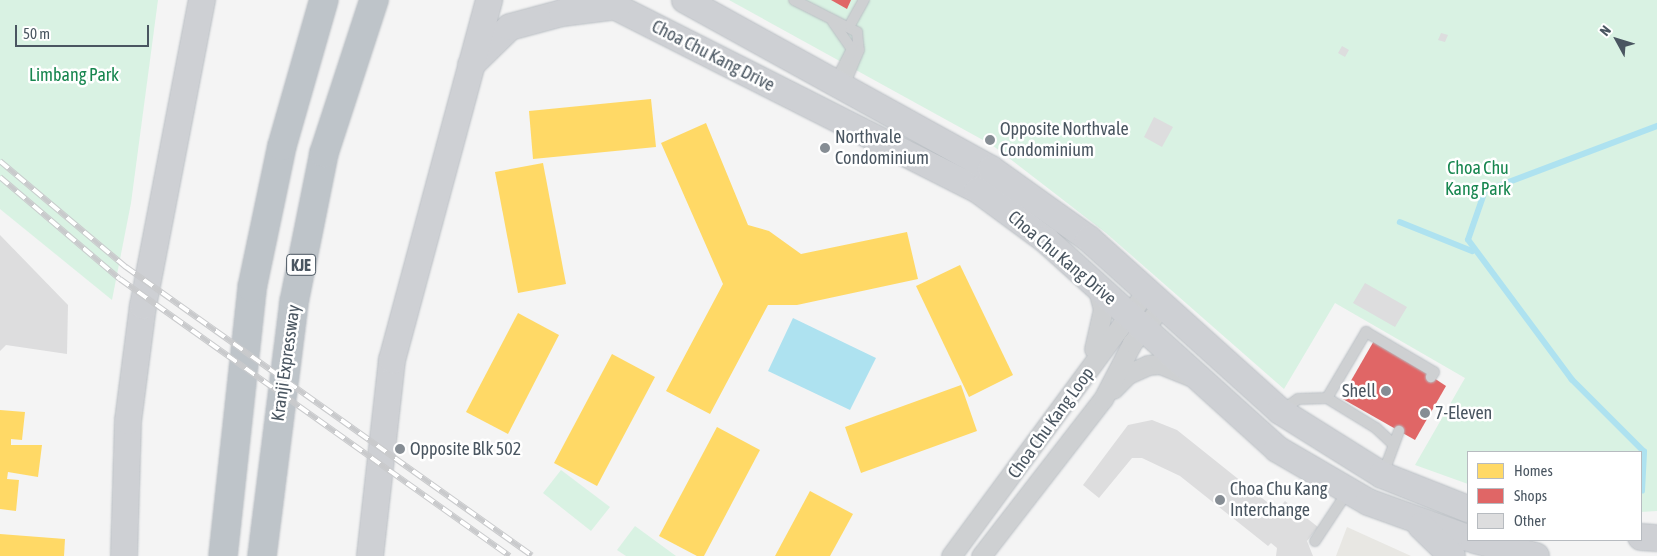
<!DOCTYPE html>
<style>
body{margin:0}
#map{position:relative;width:1657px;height:556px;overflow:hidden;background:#f4f4f4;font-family:"Asap Condensed",sans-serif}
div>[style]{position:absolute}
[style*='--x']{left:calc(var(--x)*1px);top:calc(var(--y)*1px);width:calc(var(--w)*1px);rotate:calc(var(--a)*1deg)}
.commercial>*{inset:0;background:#e8e7e3}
.green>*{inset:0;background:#d9f2e3}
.water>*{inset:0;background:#aee2f0}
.homes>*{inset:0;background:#ffd966}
.shops>*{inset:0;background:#e06666}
.stream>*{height:5.5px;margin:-2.75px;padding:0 2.75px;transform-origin:2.75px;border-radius:2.75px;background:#aee2f0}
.building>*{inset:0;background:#ddddde}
.roads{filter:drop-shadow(0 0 1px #b9bec3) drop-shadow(0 0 1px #b9bec3)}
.service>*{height:10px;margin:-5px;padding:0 5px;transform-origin:5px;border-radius:5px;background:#ced0d2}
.minor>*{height:19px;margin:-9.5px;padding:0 9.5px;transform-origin:9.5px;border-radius:9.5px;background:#ced0d2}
.secondary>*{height:26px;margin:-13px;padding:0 13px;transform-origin:13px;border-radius:13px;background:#ced0d4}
.motorway>*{height:28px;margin:-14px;padding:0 14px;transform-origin:14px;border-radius:14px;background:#bec4c9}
.rail>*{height:5.5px;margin-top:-2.75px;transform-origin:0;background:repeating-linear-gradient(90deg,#fff 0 11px,#c9cacc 0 22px);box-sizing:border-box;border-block:1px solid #c9cacc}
.dots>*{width:14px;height:14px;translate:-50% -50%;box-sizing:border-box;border:2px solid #fff;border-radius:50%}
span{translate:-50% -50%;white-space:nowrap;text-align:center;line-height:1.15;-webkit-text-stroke:5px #fff;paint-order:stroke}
.shield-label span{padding:1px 4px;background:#fff;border:1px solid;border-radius:4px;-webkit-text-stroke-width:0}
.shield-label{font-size:16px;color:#4a5661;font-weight:700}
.street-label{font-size:18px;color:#4a5661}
.park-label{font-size:18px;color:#17864f}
.poi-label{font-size:18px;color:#4a5661}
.left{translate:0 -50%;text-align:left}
.right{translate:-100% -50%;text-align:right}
.legend{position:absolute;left:1467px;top:451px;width:175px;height:90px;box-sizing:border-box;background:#fff;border:1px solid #b7bbc0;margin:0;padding:6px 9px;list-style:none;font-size:15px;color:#4a5661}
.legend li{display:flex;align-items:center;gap:10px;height:25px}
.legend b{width:25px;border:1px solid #b7bbc0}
.north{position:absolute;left:1592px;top:15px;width:50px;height:50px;-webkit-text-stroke:4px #fff;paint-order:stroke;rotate:309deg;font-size:14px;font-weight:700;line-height:20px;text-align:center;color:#4a5661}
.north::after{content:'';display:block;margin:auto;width:18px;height:22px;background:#4a5661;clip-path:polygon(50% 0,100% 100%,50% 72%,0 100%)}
.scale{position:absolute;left:15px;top:25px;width:134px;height:22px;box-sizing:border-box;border:2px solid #4a5661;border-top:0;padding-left:6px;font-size:15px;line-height:18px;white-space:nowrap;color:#4a5661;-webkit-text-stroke:4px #fff;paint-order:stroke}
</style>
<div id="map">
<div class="commercial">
<i style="clip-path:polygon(1347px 527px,1411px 556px,1336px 556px)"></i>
</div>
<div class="green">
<i style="clip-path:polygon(0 0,158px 0,131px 203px,112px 300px,0 209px)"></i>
<i style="clip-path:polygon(729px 0,1657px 0,1657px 511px,1641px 512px,1641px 452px,1468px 452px,1468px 484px,1415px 465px,1465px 378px,1335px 303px,1284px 389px,1106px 233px,992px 145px)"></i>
<i style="clip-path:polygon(561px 470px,610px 507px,591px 531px,543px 493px)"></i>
<i style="clip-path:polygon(635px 526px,676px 556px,626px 556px,617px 550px)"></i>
</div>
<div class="water">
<i style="clip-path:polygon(793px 318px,876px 358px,850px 410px,768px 371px)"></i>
</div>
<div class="homes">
<i style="clip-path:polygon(651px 99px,656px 147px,533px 159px,529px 111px)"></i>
<i style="clip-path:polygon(706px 123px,748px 225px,769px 231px,801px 254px,907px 232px,918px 279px,797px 305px,768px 305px,710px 414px,666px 391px,723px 284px,661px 143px)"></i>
<i style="clip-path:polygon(543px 163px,566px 284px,518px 293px,495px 172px)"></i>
<i style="clip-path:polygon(960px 265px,1013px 375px,969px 397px,916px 286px)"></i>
<i style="clip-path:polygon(518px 313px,559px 335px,508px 434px,466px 412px)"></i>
<i style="clip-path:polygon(612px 354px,655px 377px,597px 486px,554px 463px)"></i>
<i style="clip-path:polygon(961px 385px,977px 431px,861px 473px,845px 427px)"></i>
<i style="clip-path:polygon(0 410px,25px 412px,22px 440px,11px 439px,11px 445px,42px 445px,38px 477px,8px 472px,7px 479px,19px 480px,16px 511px,0 509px)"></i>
<i style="clip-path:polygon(717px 427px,760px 450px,704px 556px,697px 556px,659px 536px)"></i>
<i style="clip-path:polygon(810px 491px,853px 514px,830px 556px,775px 556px)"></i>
<i style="clip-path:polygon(0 534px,65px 539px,64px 556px,0 556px)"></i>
</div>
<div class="shops">
<i style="clip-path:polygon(831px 0,851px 0,847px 9px)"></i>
<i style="clip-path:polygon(1375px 339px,1446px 386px,1415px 440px,1341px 398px)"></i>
</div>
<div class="stream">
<i style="--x:1400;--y:222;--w:78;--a:21.9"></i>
<i style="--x:1642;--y:491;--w:39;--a:-87"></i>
<i style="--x:1644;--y:452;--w:102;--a:-135"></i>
<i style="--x:1572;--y:380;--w:174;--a:-126.6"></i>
<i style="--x:1468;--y:240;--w:52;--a:-70.9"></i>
<i style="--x:1485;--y:191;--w:184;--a:-20.7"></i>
</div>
<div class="building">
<i style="clip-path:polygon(1441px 33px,1448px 35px,1445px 42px,1438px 40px)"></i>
<i style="clip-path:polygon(1342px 46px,1349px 50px,1345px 57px,1338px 53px)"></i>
<i style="clip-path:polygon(1154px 117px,1173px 127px,1162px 147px,1144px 137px)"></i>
<i style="clip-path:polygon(0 235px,68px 305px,67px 354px,6px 345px,0 351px)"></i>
<i style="clip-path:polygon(1365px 283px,1407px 307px,1395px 327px,1353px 303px)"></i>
<i style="clip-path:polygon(1152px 420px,1177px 430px,1277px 510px,1285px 501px,1318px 527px,1307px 541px,1313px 556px,1276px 556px,1277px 548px,1271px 543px,1268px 546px,1180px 476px,1142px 458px,1132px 458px,1099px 498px,1083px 485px,1128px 425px)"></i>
</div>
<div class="roads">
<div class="service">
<i style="--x:794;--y:0;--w:71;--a:26.9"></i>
<i style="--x:857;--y:32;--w:18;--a:84"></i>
<i style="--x:859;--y:50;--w:41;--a:112.8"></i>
<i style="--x:833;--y:22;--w:33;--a:55"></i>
<i style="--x:852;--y:49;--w:37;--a:117"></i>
<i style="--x:850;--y:25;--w:29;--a:-61"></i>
<i style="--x:1327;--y:398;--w:57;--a:31.5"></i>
<i style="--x:1376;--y:428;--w:22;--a:43"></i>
<i style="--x:1281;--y:411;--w:21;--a:-35"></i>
<i style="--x:1298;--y:399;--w:29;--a:-2"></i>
<i style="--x:1327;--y:398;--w:77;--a:-59.4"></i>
<i style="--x:1366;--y:332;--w:79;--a:30.5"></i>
<i style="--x:1434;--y:372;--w:6;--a:121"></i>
<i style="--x:1383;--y:474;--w:46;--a:-69.6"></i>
<i style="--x:1315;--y:541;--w:60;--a:-56.6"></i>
</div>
<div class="minor">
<i style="--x:1094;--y:349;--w:41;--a:-77.3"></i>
<i style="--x:1103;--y:309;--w:24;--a:-105"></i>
<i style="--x:1113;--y:389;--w:21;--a:-45"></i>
<i style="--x:1128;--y:374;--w:22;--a:-24"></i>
<i style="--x:1148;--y:365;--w:12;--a:-5"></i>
<i style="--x:1160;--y:364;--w:32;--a:22"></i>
<i style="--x:951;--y:556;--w:332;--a:-53.6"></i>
<i style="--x:981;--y:556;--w:199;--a:-52.2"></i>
<i style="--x:1103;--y:399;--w:63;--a:-62.6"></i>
<i style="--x:1132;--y:343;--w:51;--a:-51.3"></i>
</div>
<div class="secondary">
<i style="--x:602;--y:0;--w:421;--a:26.8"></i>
<i style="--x:978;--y:190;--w:84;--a:36.3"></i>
<i style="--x:1046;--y:240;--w:312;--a:42.1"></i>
<i style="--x:1277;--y:449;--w:105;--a:30.2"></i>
<i style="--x:1368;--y:502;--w:106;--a:19.8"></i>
<i style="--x:685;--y:0;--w:350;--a:28.9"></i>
<i style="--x:991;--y:169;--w:120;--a:35.5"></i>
<i style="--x:1089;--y:239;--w:257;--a:42"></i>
<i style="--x:1280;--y:411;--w:120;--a:32.1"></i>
<i style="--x:1382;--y:475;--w:92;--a:21.6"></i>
<i style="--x:471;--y:65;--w:54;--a:-44.3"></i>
<i style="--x:510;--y:27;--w:54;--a:-15.1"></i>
<i style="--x:562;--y:13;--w:56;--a:-7.1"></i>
<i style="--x:1421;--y:526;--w:43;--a:44.1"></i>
<i style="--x:1641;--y:537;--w:16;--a:4"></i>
<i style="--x:1474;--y:540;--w:64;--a:14.5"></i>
<i style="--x:124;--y:556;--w:135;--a:-88.3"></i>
<i style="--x:128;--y:421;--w:116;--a:-82.6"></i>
<i style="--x:143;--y:306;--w:312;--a:-79.1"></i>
<i style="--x:370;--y:556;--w:197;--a:-83.6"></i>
<i style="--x:392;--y:360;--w:373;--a:-74.9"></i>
</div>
<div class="motorway">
<i style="--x:223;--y:556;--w:270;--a:-83.8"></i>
<i style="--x:252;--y:288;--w:145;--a:-78.1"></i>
<i style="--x:282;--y:146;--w:152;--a:-74"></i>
<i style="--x:262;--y:556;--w:256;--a:-82.8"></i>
<i style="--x:294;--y:302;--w:152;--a:-78.6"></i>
<i style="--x:324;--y:153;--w:161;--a:-71.9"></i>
</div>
</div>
<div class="rail">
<i style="--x:0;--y:161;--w:165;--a:40.1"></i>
<i style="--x:126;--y:267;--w:498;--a:35.4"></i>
<i style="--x:0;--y:177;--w:157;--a:40.4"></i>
<i style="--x:120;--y:279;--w:478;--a:35.4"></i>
</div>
<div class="dots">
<i style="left:990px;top:140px;background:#868d94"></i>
<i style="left:825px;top:148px;background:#868d94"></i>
<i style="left:1386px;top:391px;background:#868d94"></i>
<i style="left:1425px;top:413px;background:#868d94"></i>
<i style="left:400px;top:449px;background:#868d94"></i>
<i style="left:1220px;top:500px;background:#868d94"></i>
</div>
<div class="shield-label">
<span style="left:301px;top:265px">KJE</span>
</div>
<div class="street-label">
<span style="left:713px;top:56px;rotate:27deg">Choa Chu Kang Drive</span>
<span style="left:1062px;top:258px;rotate:40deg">Choa Chu Kang Drive</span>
<span style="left:286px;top:363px;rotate:-82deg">Kranji Expressway</span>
<span style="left:1051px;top:423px;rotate:-54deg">Choa Chu Kang Loop</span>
</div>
<div class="park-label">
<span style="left:74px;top:75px">Limbang Park</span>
<span style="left:1478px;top:179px">Choa Chu<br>Kang Park</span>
</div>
<div class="poi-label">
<span class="left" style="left:1000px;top:140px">Opposite Northvale<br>Condominium</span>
<span class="left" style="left:835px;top:148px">Northvale<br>Condominium</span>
<span class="right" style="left:1376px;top:391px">Shell</span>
<span class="left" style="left:1435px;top:413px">7-Eleven</span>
<span class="left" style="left:410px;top:449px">Opposite Blk 502</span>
<span class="left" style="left:1230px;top:500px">Choa Chu Kang<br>Interchange</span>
</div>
<ul class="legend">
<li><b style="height:14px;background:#ffd966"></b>Homes</li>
<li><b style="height:14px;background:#e06666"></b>Shops</li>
<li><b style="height:14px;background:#ddddde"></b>Other</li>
</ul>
<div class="north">N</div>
<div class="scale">50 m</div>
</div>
